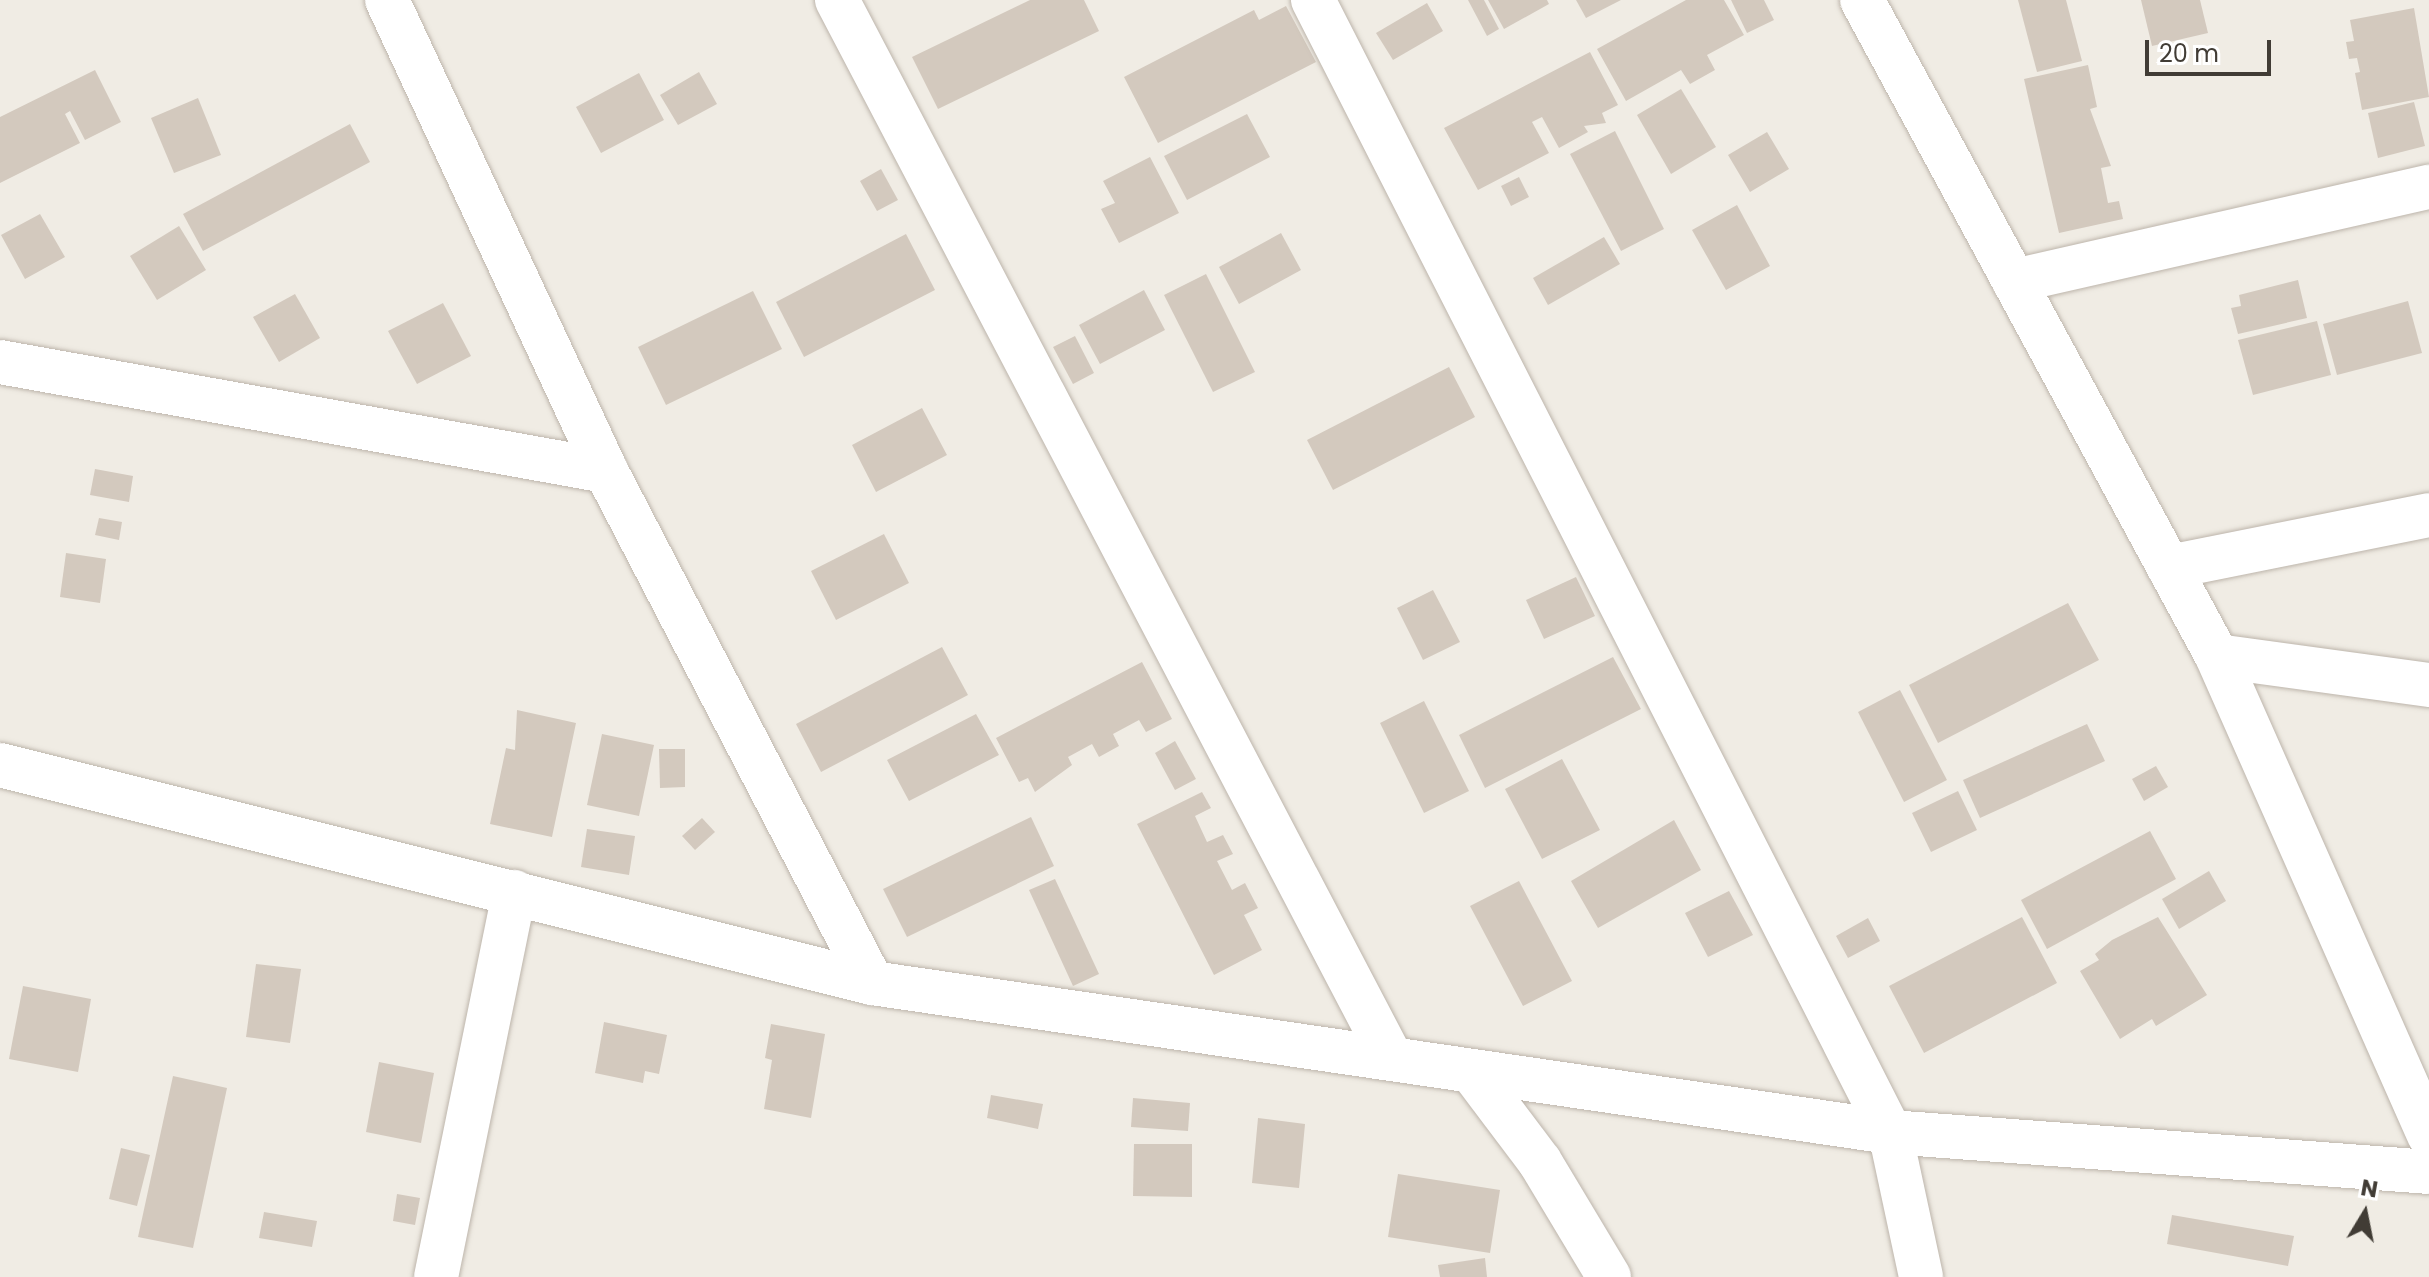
<!DOCTYPE html>
<style>
body{margin:0}
#map{position:relative;width:2429px;height:1277px;overflow:hidden;background:#f0ece4;font-family:Poppins,sans-serif}
div>[style]{position:absolute}
[style*='--x']{left:calc(var(--x)*1px);top:calc(var(--y)*1px);width:calc(var(--w)*1px);rotate:calc(var(--a)*1deg)}
.building>*{inset:0;background:#d3c9be}
.roads{filter:drop-shadow(0 0 2px #bdb5ab) drop-shadow(0 0 2px #bdb5ab)}
.minor>*{height:44px;margin:-22px;padding:0 22px;transform-origin:22px;border-radius:22px;background:#fff}
span{translate:-50% -50%;white-space:nowrap;text-align:center;line-height:1.15;-webkit-text-stroke:6px #fff;paint-order:stroke}
.north{position:absolute;left:2325px;top:1173px;width:80px;height:80px;-webkit-text-stroke:6px #fff;paint-order:stroke;rotate:10deg;font-size:22px;font-weight:700;line-height:32px;text-align:center;color:#413c35}
.north::after{content:'';display:block;margin:auto;width:28px;height:36px;background:#413c35;clip-path:polygon(50% 0,100% 100%,50% 72%,0 100%)}
.scale{position:absolute;left:2145px;top:40px;width:126px;height:36px;box-sizing:border-box;border:4px solid #413c35;border-top:0;padding-left:10px;font-size:24px;line-height:28px;white-space:nowrap;color:#413c35;-webkit-text-stroke:6px #fff;paint-order:stroke}
</style>
<div id="map">
<div class="building">
<i style="clip-path:polygon(1030px 0,1084px 0,1099px 31px,938px 109px,912px 57px)"></i>
<i style="clip-path:polygon(1468px 0,1484px 0,1499px 29px,1487px 36px)"></i>
<i style="clip-path:polygon(1488px 0,1547px 0,1549px 4px,1504px 29px)"></i>
<i style="clip-path:polygon(1576px 0,1621px 0,1586px 18px)"></i>
<i style="clip-path:polygon(1686px 0,1724px 0,1744px 35px,1707px 55px,1715px 70px,1690px 84px,1681px 70px,1626px 101px,1597px 49px)"></i>
<i style="clip-path:polygon(1731px 0,1764px 0,1774px 20px,1747px 33px)"></i>
<i style="clip-path:polygon(2018px 0,2066px 0,2082px 61px,2037px 72px)"></i>
<i style="clip-path:polygon(2141px 0,2200px 0,2208px 33px,2152px 46px)"></i>
<i style="clip-path:polygon(1427px 3px,1443px 31px,1393px 60px,1376px 33px)"></i>
<i style="clip-path:polygon(1286px 6px,1316px 62px,1158px 143px,1124px 77px,1254px 10px,1259px 20px)"></i>
<i style="clip-path:polygon(2414px 8px,2429px 97px,2362px 110px,2355px 73px,2360px 72px,2357px 58px,2349px 59px,2346px 42px,2354px 41px,2350px 20px)"></i>
<i style="clip-path:polygon(1590px 52px,1618px 105px,1602px 113px,1606px 123px,1584px 126px,1588px 132px,1559px 148px,1542px 117px,1532px 122px,1549px 153px,1478px 190px,1444px 128px)"></i>
<i style="clip-path:polygon(2088px 65px,2097px 107px,2090px 109px,2111px 166px,2101px 168px,2108px 203px,2119px 201px,2123px 219px,2059px 233px,2024px 79px)"></i>
<i style="clip-path:polygon(95px 70px,121px 122px,85px 140px,70px 111px,65px 114px,80px 143px,0 183px,0 117px)"></i>
<i style="clip-path:polygon(699px 72px,717px 104px,678px 125px,660px 95px)"></i>
<i style="clip-path:polygon(639px 73px,664px 120px,601px 153px,576px 107px)"></i>
<i style="clip-path:polygon(1681px 89px,1716px 147px,1671px 174px,1637px 115px)"></i>
<i style="clip-path:polygon(198px 98px,221px 155px,174px 173px,151px 118px)"></i>
<i style="clip-path:polygon(2414px 102px,2425px 146px,2378px 158px,2368px 113px)"></i>
<i style="clip-path:polygon(1247px 114px,1270px 157px,1187px 200px,1164px 156px)"></i>
<i style="clip-path:polygon(350px 124px,370px 162px,203px 251px,183px 214px)"></i>
<i style="clip-path:polygon(1615px 131px,1664px 229px,1621px 251px,1570px 154px)"></i>
<i style="clip-path:polygon(1767px 132px,1789px 169px,1750px 192px,1728px 155px)"></i>
<i style="clip-path:polygon(1150px 157px,1179px 213px,1119px 243px,1101px 209px,1115px 203px,1103px 181px)"></i>
<i style="clip-path:polygon(881px 169px,898px 200px,877px 211px,860px 181px)"></i>
<i style="clip-path:polygon(1519px 177px,1529px 197px,1511px 206px,1501px 186px)"></i>
<i style="clip-path:polygon(1737px 205px,1770px 266px,1726px 290px,1692px 230px)"></i>
<i style="clip-path:polygon(40px 214px,65px 257px,25px 279px,1px 235px)"></i>
<i style="clip-path:polygon(179px 226px,206px 270px,157px 300px,130px 256px)"></i>
<i style="clip-path:polygon(1281px 233px,1301px 270px,1239px 304px,1219px 267px)"></i>
<i style="clip-path:polygon(906px 234px,935px 290px,804px 357px,776px 302px)"></i>
<i style="clip-path:polygon(1604px 237px,1620px 264px,1548px 305px,1533px 278px)"></i>
<i style="clip-path:polygon(1206px 274px,1255px 372px,1213px 392px,1164px 295px)"></i>
<i style="clip-path:polygon(2298px 280px,2307px 318px,2238px 334px,2231px 308px,2241px 306px,2239px 295px)"></i>
<i style="clip-path:polygon(1144px 290px,1165px 330px,1100px 364px,1079px 325px)"></i>
<i style="clip-path:polygon(753px 291px,782px 349px,666px 405px,638px 347px)"></i>
<i style="clip-path:polygon(295px 294px,320px 338px,279px 362px,253px 317px)"></i>
<i style="clip-path:polygon(2408px 301px,2422px 353px,2337px 375px,2323px 324px)"></i>
<i style="clip-path:polygon(443px 303px,471px 356px,417px 384px,388px 331px)"></i>
<i style="clip-path:polygon(2317px 321px,2331px 375px,2253px 395px,2238px 340px)"></i>
<i style="clip-path:polygon(1075px 336px,1094px 373px,1073px 384px,1053px 347px)"></i>
<i style="clip-path:polygon(1449px 367px,1475px 417px,1333px 490px,1307px 440px)"></i>
<i style="clip-path:polygon(922px 408px,947px 455px,876px 492px,852px 445px)"></i>
<i style="clip-path:polygon(95px 469px,133px 476px,129px 502px,90px 495px)"></i>
<i style="clip-path:polygon(99px 518px,122px 522px,119px 540px,95px 535px)"></i>
<i style="clip-path:polygon(884px 534px,909px 583px,836px 620px,811px 571px)"></i>
<i style="clip-path:polygon(66px 553px,106px 559px,100px 603px,60px 597px)"></i>
<i style="clip-path:polygon(1576px 577px,1595px 616px,1544px 639px,1526px 600px)"></i>
<i style="clip-path:polygon(1433px 590px,1460px 642px,1423px 660px,1397px 608px)"></i>
<i style="clip-path:polygon(2068px 603px,2099px 660px,1938px 743px,1909px 685px)"></i>
<i style="clip-path:polygon(942px 647px,968px 695px,821px 772px,796px 724px)"></i>
<i style="clip-path:polygon(1613px 657px,1641px 709px,1485px 788px,1459px 735px)"></i>
<i style="clip-path:polygon(1142px 662px,1172px 719px,1146px 732px,1139px 720px,1113px 734px,1119px 746px,1099px 757px,1092px 744px,1068px 757px,1072px 765px,1035px 792px,1028px 778px,1019px 782px,996px 738px)"></i>
<i style="clip-path:polygon(1900px 690px,1947px 780px,1904px 802px,1858px 712px)"></i>
<i style="clip-path:polygon(1424px 701px,1469px 791px,1424px 813px,1380px 723px)"></i>
<i style="clip-path:polygon(517px 710px,576px 723px,552px 837px,490px 824px,506px 748px,515px 750px)"></i>
<i style="clip-path:polygon(976px 714px,999px 755px,909px 801px,887px 760px)"></i>
<i style="clip-path:polygon(2087px 724px,2105px 761px,1980px 818px,1963px 780px)"></i>
<i style="clip-path:polygon(602px 734px,654px 745px,639px 816px,587px 805px)"></i>
<i style="clip-path:polygon(1175px 741px,1196px 779px,1175px 790px,1155px 753px)"></i>
<i style="clip-path:polygon(659px 749px,685px 749px,685px 787px,660px 788px)"></i>
<i style="clip-path:polygon(1562px 759px,1600px 830px,1542px 859px,1505px 789px)"></i>
<i style="clip-path:polygon(2156px 766px,2168px 787px,2144px 801px,2132px 779px)"></i>
<i style="clip-path:polygon(1958px 791px,1977px 830px,1931px 852px,1912px 813px)"></i>
<i style="clip-path:polygon(1202px 792px,1211px 808px,1195px 816px,1207px 842px,1223px 835px,1233px 854px,1217px 861px,1232px 890px,1245px 883px,1258px 908px,1244px 915px,1262px 950px,1214px 975px,1137px 824px)"></i>
<i style="clip-path:polygon(1031px 817px,1054px 866px,907px 937px,883px 889px)"></i>
<i style="clip-path:polygon(702px 818px,715px 832px,695px 850px,682px 836px)"></i>
<i style="clip-path:polygon(1674px 820px,1701px 870px,1598px 928px,1571px 881px)"></i>
<i style="clip-path:polygon(587px 829px,635px 836px,629px 875px,581px 867px)"></i>
<i style="clip-path:polygon(2150px 831px,2176px 879px,2047px 949px,2021px 900px)"></i>
<i style="clip-path:polygon(2209px 871px,2226px 901px,2179px 929px,2162px 899px)"></i>
<i style="clip-path:polygon(1055px 879px,1099px 974px,1073px 986px,1029px 890px)"></i>
<i style="clip-path:polygon(1519px 881px,1572px 981px,1523px 1006px,1470px 906px)"></i>
<i style="clip-path:polygon(1729px 891px,1753px 935px,1708px 957px,1685px 913px)"></i>
<i style="clip-path:polygon(2022px 917px,2057px 983px,1924px 1053px,1889px 986px)"></i>
<i style="clip-path:polygon(2158px 917px,2207px 995px,2156px 1026px,2152px 1019px,2120px 1039px,2080px 971px,2099px 960px,2095px 954px,2112px 940px)"></i>
<i style="clip-path:polygon(1868px 918px,1880px 941px,1848px 958px,1836px 936px)"></i>
<i style="clip-path:polygon(256px 964px,301px 969px,290px 1043px,246px 1037px)"></i>
<i style="clip-path:polygon(23px 986px,91px 999px,78px 1072px,9px 1059px)"></i>
<i style="clip-path:polygon(604px 1022px,667px 1035px,659px 1074px,645px 1071px,643px 1083px,595px 1073px)"></i>
<i style="clip-path:polygon(771px 1024px,825px 1034px,811px 1118px,764px 1109px,772px 1060px,765px 1058px)"></i>
<i style="clip-path:polygon(379px 1062px,434px 1073px,421px 1143px,366px 1132px)"></i>
<i style="clip-path:polygon(173px 1076px,227px 1088px,193px 1248px,138px 1237px)"></i>
<i style="clip-path:polygon(991px 1095px,1043px 1104px,1038px 1129px,987px 1118px)"></i>
<i style="clip-path:polygon(1133px 1098px,1190px 1103px,1188px 1131px,1131px 1127px)"></i>
<i style="clip-path:polygon(1258px 1118px,1305px 1124px,1299px 1188px,1252px 1183px)"></i>
<i style="clip-path:polygon(1134px 1144px,1192px 1144px,1192px 1197px,1133px 1196px)"></i>
<i style="clip-path:polygon(121px 1148px,150px 1155px,137px 1206px,109px 1199px)"></i>
<i style="clip-path:polygon(1398px 1174px,1500px 1190px,1490px 1253px,1388px 1237px)"></i>
<i style="clip-path:polygon(397px 1194px,420px 1198px,415px 1225px,393px 1221px)"></i>
<i style="clip-path:polygon(264px 1212px,317px 1221px,312px 1247px,259px 1238px)"></i>
<i style="clip-path:polygon(2172px 1215px,2294px 1236px,2288px 1266px,2167px 1244px)"></i>
<i style="clip-path:polygon(1485px 1258px,1487px 1277px,1440px 1277px,1438px 1265px)"></i>
</div>
<div class="roads">
<div class="minor">
<i style="--x:387;--y:0;--w:519;--a:65.06"></i>
<i style="--x:606;--y:471;--w:577;--a:62.55"></i>
<i style="--x:837;--y:0;--w:1192;--a:62.36"></i>
<i style="--x:1313;--y:0;--w:1271;--a:62.99"></i>
<i style="--x:1890;--y:1132;--w:148;--a:77.9"></i>
<i style="--x:1862;--y:0;--w:746;--a:61.58"></i>
<i style="--x:2217;--y:656;--w:524;--a:66.13"></i>
<i style="--x:2014;--y:281;--w:426;--a:-12.8"></i>
<i style="--x:0;--y:362;--w:616;--a:10.2"></i>
<i style="--x:2169;--y:567;--w:265;--a:-11.3"></i>
<i style="--x:2217;--y:656;--w:214;--a:7.8"></i>
<i style="--x:0;--y:765;--w:899;--a:14.04"></i>
<i style="--x:872;--y:983;--w:1029;--a:8.33"></i>
<i style="--x:1890;--y:1132;--w:540;--a:4.24"></i>
<i style="--x:1473;--y:1073;--w:111;--a:53"></i>
<i style="--x:1540;--y:1162;--w:134;--a:59"></i>
<i style="--x:436;--y:1277;--w:393;--a:-78.5"></i>
</div>
</div>
<div class="north">N</div>
<div class="scale">20 m</div>
</div>
